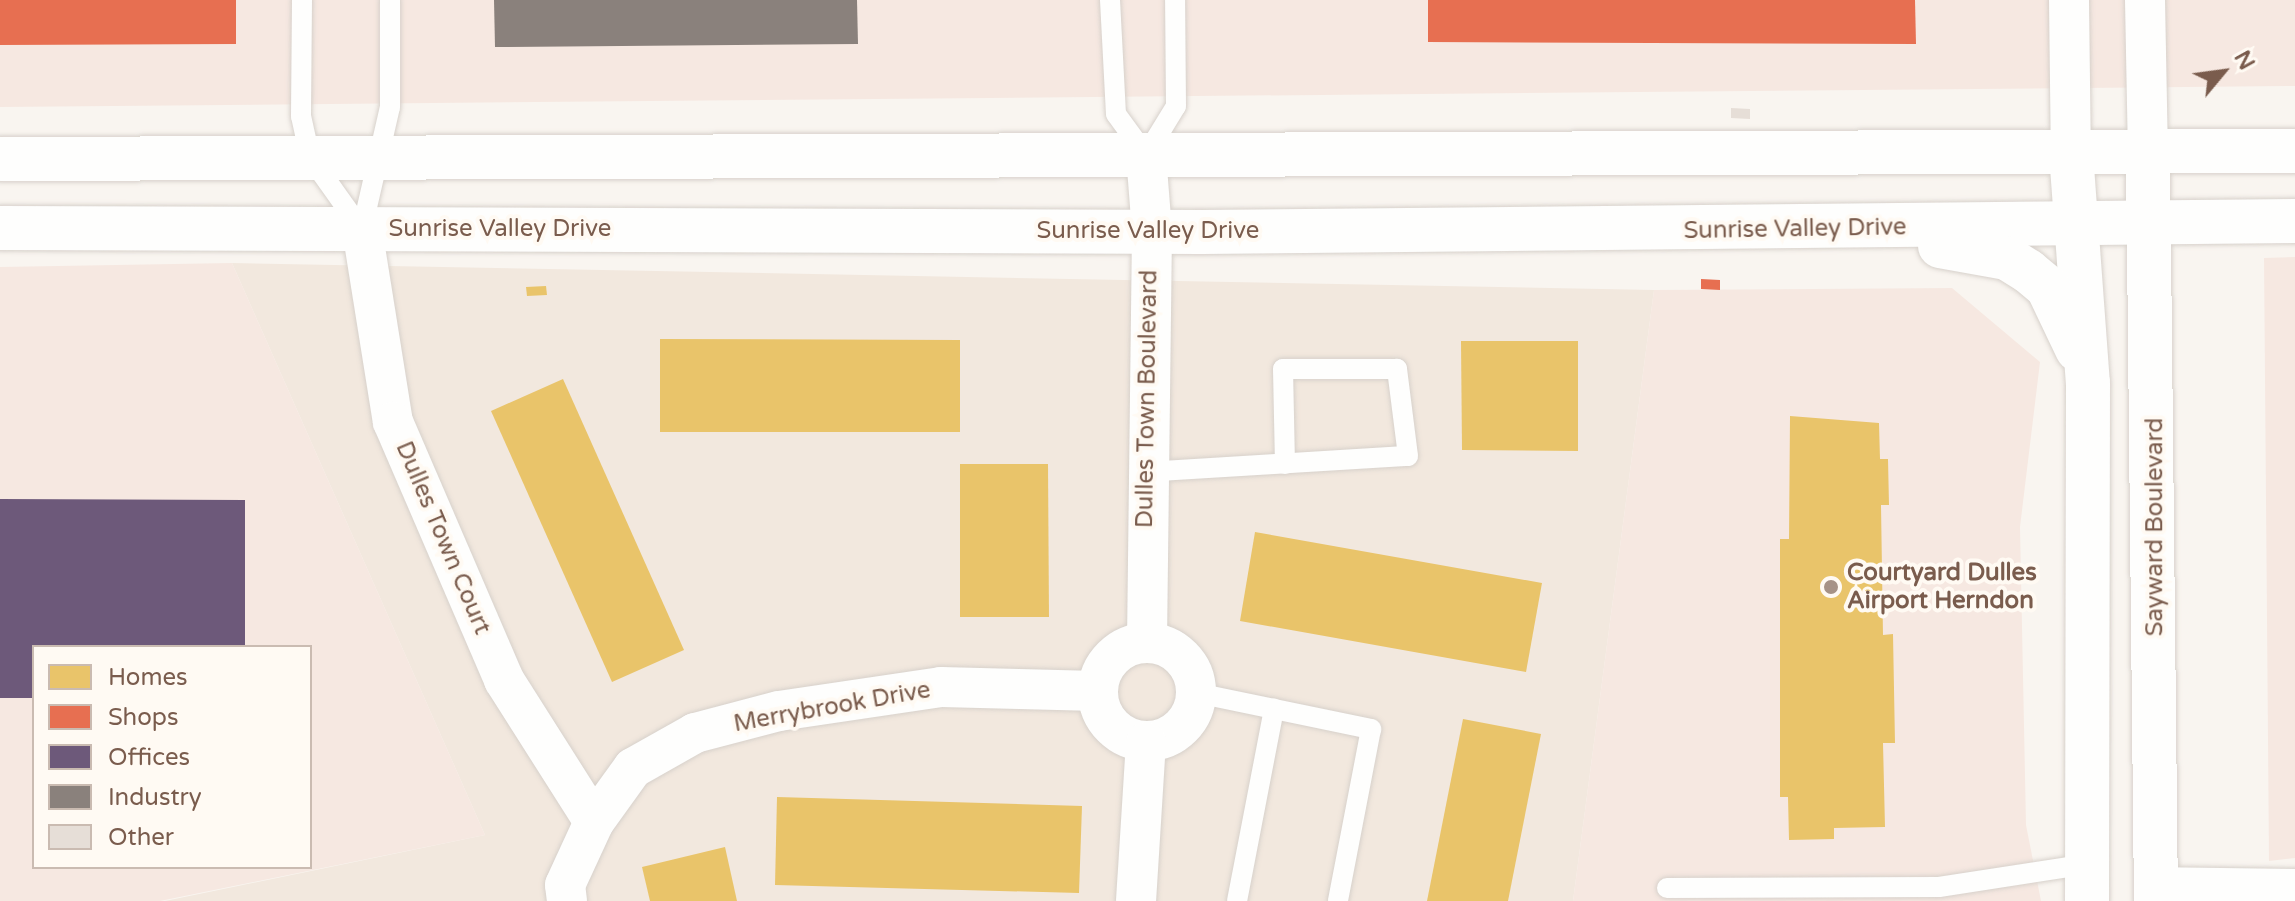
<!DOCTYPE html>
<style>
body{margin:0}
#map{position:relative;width:2295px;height:901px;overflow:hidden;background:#f9f5f0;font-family:"Varela Round",sans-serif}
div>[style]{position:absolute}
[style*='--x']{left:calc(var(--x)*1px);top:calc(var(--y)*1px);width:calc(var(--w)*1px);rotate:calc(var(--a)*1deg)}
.residential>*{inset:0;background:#f2e8de}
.commercial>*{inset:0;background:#f6e8e1}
.homes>*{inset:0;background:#e9c46a}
.shops>*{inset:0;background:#e76f51}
.offices>*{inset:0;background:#6d597a}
.industry>*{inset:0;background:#8a817c}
.building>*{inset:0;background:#e6ded7}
.roads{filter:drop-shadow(0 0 2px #d7d1cb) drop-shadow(0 0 2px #d7d1cb)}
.lane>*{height:20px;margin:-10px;padding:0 10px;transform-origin:10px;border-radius:10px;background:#fefefd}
.street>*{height:40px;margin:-20px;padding:0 20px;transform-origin:20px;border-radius:20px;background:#fefefd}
.street>.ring{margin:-20px;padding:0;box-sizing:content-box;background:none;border:40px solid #fefefd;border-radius:50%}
.secondary>*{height:44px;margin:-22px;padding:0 22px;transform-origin:22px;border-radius:22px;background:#fefefd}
.dots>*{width:22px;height:22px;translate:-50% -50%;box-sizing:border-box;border:4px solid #fffaf3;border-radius:50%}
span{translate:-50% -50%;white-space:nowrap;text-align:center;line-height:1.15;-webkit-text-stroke:8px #fffaf3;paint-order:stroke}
.street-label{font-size:24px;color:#7a5c4d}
.poi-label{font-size:24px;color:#7a5c4d;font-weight:700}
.left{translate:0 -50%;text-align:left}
.legend{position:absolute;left:32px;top:645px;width:280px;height:224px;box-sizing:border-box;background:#fffaf3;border:2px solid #cabbb1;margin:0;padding:10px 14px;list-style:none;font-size:24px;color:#7a5c4d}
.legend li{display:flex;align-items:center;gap:16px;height:40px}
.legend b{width:40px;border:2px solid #cabbb1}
.north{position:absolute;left:2183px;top:32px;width:80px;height:80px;-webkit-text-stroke:6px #fffaf3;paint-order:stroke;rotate:61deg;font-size:22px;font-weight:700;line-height:32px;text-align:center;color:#7a5c4d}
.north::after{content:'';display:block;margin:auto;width:28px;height:36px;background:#7a5c4d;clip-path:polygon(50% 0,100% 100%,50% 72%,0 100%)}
</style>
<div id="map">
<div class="residential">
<i style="clip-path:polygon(232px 263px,1654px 290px,1573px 901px,165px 901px,485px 835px)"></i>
</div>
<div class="commercial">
<i style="clip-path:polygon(0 0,2295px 0,2295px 86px,0 107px)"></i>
<i style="clip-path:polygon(2295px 257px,2295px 858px,2269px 861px,2264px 258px)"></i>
<i style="clip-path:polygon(evenodd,232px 263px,485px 835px,160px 901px,0 901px,0 267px,232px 263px,34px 647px,310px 647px,310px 867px,34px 867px,34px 647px)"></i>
<i style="clip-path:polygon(1952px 288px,2040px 362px,2020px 527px,2026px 825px,2041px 901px,1573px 901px,1654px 290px)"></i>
</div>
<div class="homes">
<i style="clip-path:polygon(546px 286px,547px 295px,527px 296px,526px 287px)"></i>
<i style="clip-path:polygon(660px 339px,960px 340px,960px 432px,660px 432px)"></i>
<i style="clip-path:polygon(1461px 341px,1578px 341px,1578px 451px,1462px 450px)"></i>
<i style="clip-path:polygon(563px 379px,684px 650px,612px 682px,491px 411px)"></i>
<i style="clip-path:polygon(1790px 416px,1879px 423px,1880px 459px,1888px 459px,1889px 505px,1881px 505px,1883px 635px,1893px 634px,1895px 743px,1883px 743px,1885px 827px,1834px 828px,1834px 839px,1789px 840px,1788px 797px,1780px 797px,1780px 539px,1789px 539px)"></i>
<i style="clip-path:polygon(960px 464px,1048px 464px,1049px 617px,960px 617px)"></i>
<i style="clip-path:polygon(1255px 532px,1542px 583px,1526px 672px,1240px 621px)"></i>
<i style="clip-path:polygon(1463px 719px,1541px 734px,1508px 901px,1427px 901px)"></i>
<i style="clip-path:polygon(777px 797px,1082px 806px,1079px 893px,775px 885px)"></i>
<i style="clip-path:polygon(725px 847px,737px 901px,650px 901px,642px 867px)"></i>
</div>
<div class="shops">
<i style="clip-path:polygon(0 0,236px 0,236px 44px,0 45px)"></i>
<i style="clip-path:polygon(1428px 0,1915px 0,1916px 44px,1428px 42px)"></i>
<i style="clip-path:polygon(1701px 279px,1720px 280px,1720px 290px,1701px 289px)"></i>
</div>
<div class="offices">
<i style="clip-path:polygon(0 499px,245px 500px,245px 647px,34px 647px,34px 698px,0 698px)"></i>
</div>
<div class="industry">
<i style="clip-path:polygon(494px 0,857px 0,858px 44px,495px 47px)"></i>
</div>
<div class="building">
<i style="clip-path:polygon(1731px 108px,1750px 109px,1750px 119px,1731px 118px)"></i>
</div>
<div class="roads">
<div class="lane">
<i style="--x:302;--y:0;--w:116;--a:90.5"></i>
<i style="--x:301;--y:116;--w:42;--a:77.6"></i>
<i style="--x:310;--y:157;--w:86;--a:54.5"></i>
<i style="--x:1110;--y:0;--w:114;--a:87"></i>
<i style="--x:1116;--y:114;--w:51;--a:53.8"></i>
<i style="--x:1146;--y:155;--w:57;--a:-58.5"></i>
<i style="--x:1176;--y:106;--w:106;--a:-90.5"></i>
<i style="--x:362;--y:229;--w:125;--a:-77.1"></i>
<i style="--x:390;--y:107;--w:107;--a:-90"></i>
<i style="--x:1144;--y:472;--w:264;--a:-3.5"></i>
<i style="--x:1408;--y:456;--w:88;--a:-97.2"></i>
<i style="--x:1397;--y:369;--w:114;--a:180"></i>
<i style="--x:1283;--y:369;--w:95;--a:88.8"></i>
<i style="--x:1197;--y:693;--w:178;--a:11.7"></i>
<i style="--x:1371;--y:729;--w:175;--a:100.9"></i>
<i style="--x:1667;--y:888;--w:272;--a:-0.2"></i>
<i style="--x:1939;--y:887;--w:150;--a:-8.8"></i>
<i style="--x:1237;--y:901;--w:196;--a:-79.1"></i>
</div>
<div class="street">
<i style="--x:2069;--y:0;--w:153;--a:89.3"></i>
<i style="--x:2145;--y:0;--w:153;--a:88.9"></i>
<i style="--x:1146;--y:155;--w:77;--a:85.5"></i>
<i style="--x:1152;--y:232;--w:410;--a:90.7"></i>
<i style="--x:362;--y:229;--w:195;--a:80.9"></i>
<i style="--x:393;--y:422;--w:281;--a:66.7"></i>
<i style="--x:504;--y:680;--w:168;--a:57.6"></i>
<i class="ring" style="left:1098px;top:643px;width:58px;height:58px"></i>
<i style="--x:2156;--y:887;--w:139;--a:0.8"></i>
<i style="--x:567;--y:901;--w:16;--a:-97"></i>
<i style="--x:565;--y:885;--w:69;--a:-65.3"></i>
<i style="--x:594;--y:822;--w:67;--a:-54.2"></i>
<i style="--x:633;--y:768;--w:71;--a:-29.4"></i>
<i style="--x:695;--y:733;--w:87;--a:-14.7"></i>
<i style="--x:779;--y:711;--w:164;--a:-8.4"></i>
<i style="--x:941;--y:687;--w:156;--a:1.5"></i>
<i style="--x:1136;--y:901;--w:159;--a:-86.4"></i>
</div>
<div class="secondary">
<i style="--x:2071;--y:153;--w:231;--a:85.8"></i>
<i style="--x:2088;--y:383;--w:518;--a:90.11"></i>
<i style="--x:2148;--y:153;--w:748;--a:89.39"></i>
<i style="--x:0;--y:159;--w:2295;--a:-0.2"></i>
<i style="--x:0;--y:228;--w:1202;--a:0.19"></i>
<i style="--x:1202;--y:232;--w:1093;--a:-0.58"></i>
<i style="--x:1940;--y:246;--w:68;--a:10.2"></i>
<i style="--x:2007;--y:258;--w:25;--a:32"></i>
<i style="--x:2028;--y:271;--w:26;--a:40"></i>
<i style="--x:2048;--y:288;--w:68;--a:64.6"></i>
</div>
</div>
<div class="dots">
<i style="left:1831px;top:587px;background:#a69286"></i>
</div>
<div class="street-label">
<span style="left:500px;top:229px">Sunrise Valley Drive</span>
<span style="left:1795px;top:229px;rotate:-1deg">Sunrise Valley Drive</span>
<span style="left:1148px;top:231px">Sunrise Valley Drive</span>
<span style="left:1147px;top:399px;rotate:-89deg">Dulles Town Boulevard</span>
<span style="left:2155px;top:527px;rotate:-90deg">Sayward Boulevard</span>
<span style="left:443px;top:538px;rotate:67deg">Dulles Town Court</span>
<span style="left:832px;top:707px;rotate:-10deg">Merrybrook Drive</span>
</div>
<div class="poi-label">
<span class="left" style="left:1847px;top:587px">Courtyard Dulles<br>Airport Herndon</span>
</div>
<ul class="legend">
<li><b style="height:22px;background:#e9c46a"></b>Homes</li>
<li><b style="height:22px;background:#e76f51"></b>Shops</li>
<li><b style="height:22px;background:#6d597a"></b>Offices</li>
<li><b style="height:22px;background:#8a817c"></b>Industry</li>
<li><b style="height:22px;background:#e6ded7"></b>Other</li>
</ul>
<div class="north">N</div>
</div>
